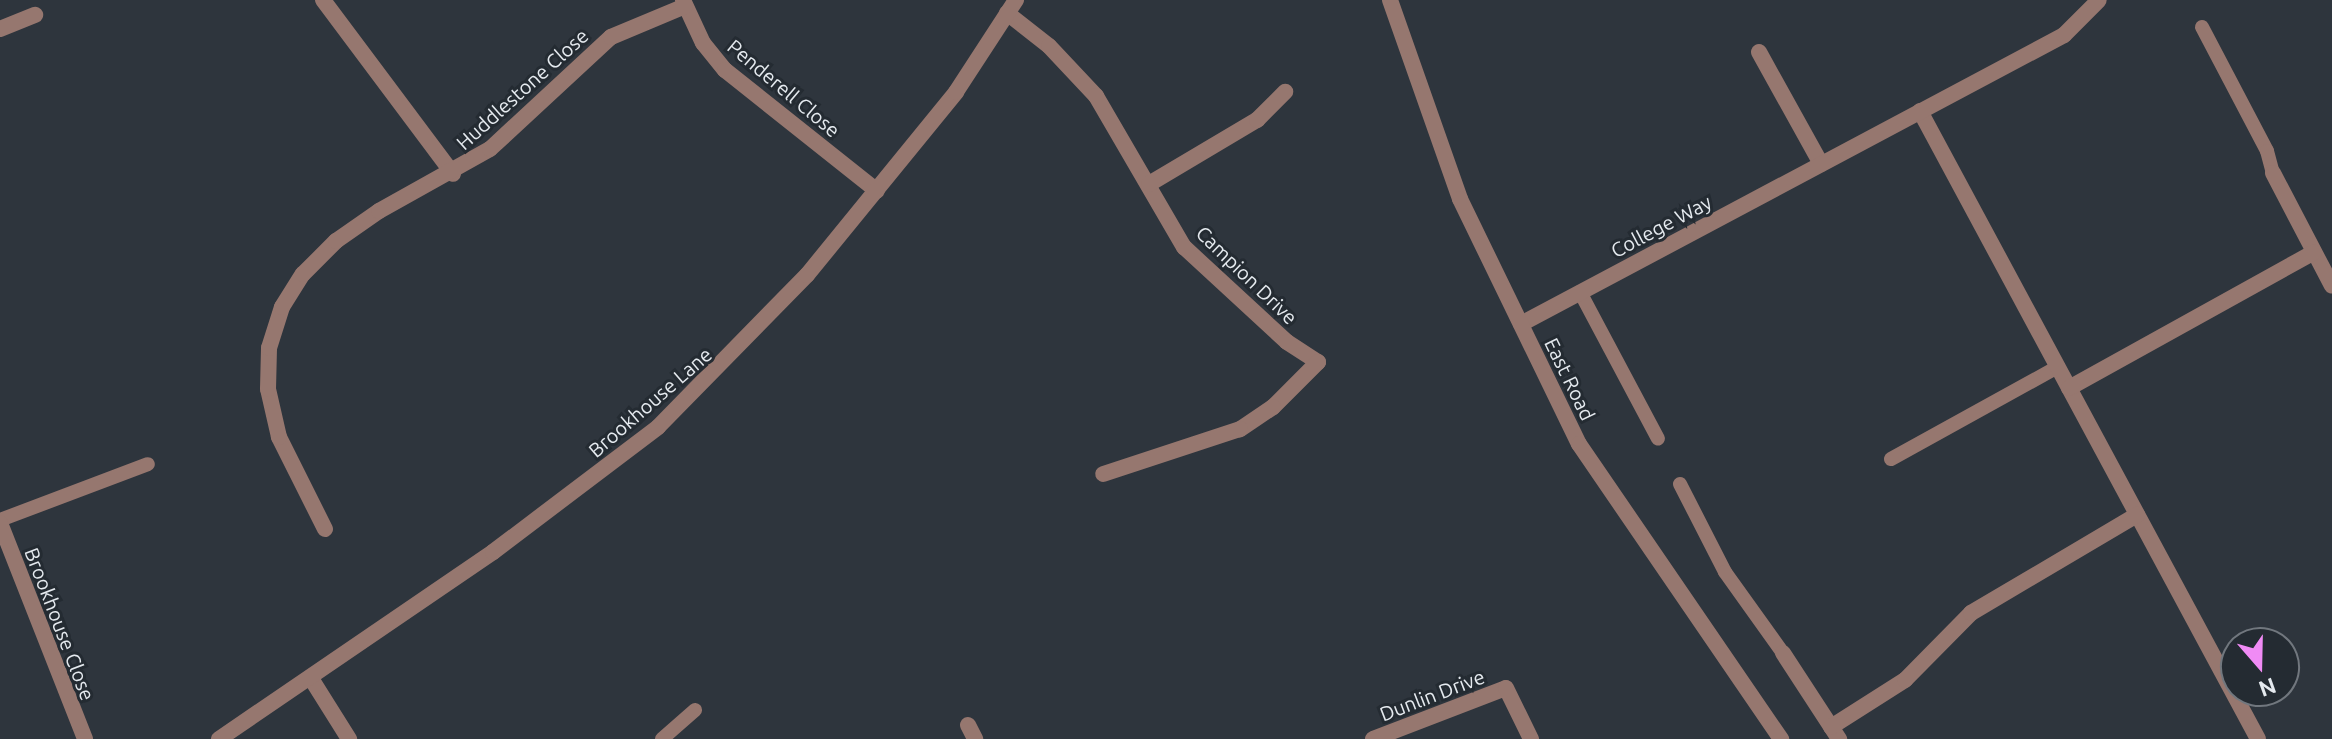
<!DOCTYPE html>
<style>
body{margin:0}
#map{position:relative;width:2332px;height:739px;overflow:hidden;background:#2e353d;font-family:Ubuntu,sans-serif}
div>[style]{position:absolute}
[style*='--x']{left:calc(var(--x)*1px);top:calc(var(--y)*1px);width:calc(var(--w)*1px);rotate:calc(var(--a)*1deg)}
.service>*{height:14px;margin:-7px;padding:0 7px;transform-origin:7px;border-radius:7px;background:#96776f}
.minor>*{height:16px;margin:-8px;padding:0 8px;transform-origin:8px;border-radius:8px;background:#96776f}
.tertiary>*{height:16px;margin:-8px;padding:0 8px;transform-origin:8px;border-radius:8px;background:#96776f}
span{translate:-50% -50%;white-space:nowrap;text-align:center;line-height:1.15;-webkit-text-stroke:6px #242b32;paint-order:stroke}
.street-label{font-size:20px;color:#e5eaef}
.north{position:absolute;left:2220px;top:627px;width:80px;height:80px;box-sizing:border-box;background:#242b32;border:2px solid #71777e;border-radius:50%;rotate:160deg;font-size:22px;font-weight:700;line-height:32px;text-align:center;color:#e5eaef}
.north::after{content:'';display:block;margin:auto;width:28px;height:36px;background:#f08bf5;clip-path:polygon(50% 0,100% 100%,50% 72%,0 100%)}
</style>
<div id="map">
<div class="service">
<i style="--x:2202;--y:27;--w:140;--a:62.3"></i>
<i style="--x:2267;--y:151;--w:23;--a:75"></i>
<i style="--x:1580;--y:292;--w:166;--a:62"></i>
<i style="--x:1891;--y:459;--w:191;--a:-28.9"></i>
<i style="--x:1680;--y:484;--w:99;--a:62.9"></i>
<i style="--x:1725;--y:572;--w:100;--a:54.4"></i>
<i style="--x:0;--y:520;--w:158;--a:-20.7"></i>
<i style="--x:662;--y:739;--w:44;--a:-41.3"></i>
</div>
<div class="minor">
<i style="--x:323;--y:0;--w:217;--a:53.2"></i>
<i style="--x:683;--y:0;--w:47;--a:65.1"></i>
<i style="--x:703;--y:43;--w:35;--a:51"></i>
<i style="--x:725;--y:70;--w:194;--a:38.5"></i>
<i style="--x:1007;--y:13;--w:53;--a:38.2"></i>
<i style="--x:1049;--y:46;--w:69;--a:46.8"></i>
<i style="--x:1096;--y:96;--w:175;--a:59.8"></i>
<i style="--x:1184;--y:247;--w:140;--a:42.7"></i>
<i style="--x:1287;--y:342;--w:37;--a:33"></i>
<i style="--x:1318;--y:362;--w:64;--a:135"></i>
<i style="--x:1273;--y:407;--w:40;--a:146"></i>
<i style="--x:1240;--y:429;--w:144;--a:161.8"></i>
<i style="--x:0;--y:29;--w:38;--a:-22"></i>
<i style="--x:1759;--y:52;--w:128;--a:61"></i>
<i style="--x:1920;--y:111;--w:713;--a:61.71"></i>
<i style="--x:2273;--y:173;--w:127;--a:62.4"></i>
<i style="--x:1149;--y:184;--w:126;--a:-30.7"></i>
<i style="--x:1257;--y:120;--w:40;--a:-45"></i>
<i style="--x:1521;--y:324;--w:615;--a:-28.02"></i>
<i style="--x:2064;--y:35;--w:49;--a:-45"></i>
<i style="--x:2069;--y:388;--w:280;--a:-29"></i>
<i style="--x:0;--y:523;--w:232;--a:68.5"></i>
<i style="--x:325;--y:529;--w:103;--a:-116.6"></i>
<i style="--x:279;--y:437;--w:49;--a:-102.9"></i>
<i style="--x:268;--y:389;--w:41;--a:-88.6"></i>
<i style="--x:269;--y:348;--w:43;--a:-72.4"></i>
<i style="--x:282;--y:307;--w:39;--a:-58"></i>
<i style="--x:303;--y:274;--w:47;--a:-45"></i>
<i style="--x:336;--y:241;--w:52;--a:-34.9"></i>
<i style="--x:379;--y:211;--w:127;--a:-29.2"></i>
<i style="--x:490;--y:149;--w:165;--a:-42.8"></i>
<i style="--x:611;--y:37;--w:80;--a:-22.7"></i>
<i style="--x:1783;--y:653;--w:103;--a:56.9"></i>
<i style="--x:312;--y:680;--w:70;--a:57.9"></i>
<i style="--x:968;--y:725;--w:16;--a:63"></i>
<i style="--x:1831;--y:727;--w:88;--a:-32.4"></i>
<i style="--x:1905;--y:680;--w:94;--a:-45.4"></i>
<i style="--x:1971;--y:613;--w:193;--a:-30.6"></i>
<i style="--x:1373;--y:739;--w:142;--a:-21"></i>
<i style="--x:1506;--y:688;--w:57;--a:63.9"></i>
</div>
<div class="tertiary">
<i style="--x:1390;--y:0;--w:211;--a:70.6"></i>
<i style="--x:1460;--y:199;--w:272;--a:64.1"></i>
<i style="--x:1579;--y:444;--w:358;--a:55.6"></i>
<i style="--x:219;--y:739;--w:332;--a:-34.3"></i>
<i style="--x:493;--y:552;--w:207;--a:-37.1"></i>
<i style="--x:658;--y:427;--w:213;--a:-45.6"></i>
<i style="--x:807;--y:275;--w:236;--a:-50.8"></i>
<i style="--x:956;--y:92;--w:110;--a:-56.9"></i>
</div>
<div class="street-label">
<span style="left:784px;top:88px;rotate:40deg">Penderell Close</span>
<span style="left:522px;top:89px;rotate:-42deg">Huddlestone Close</span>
<span style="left:1661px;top:226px;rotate:-28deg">College Way</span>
<span style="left:1247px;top:275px;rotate:44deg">Campion Drive</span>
<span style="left:1570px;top:379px;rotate:64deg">East Road</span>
<span style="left:650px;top:402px;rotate:-41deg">Brookhouse Lane</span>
<span style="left:60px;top:624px;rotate:69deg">Brookhouse Close</span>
<span style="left:1432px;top:695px;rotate:-21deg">Dunlin Drive</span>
</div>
<div class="north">N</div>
</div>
